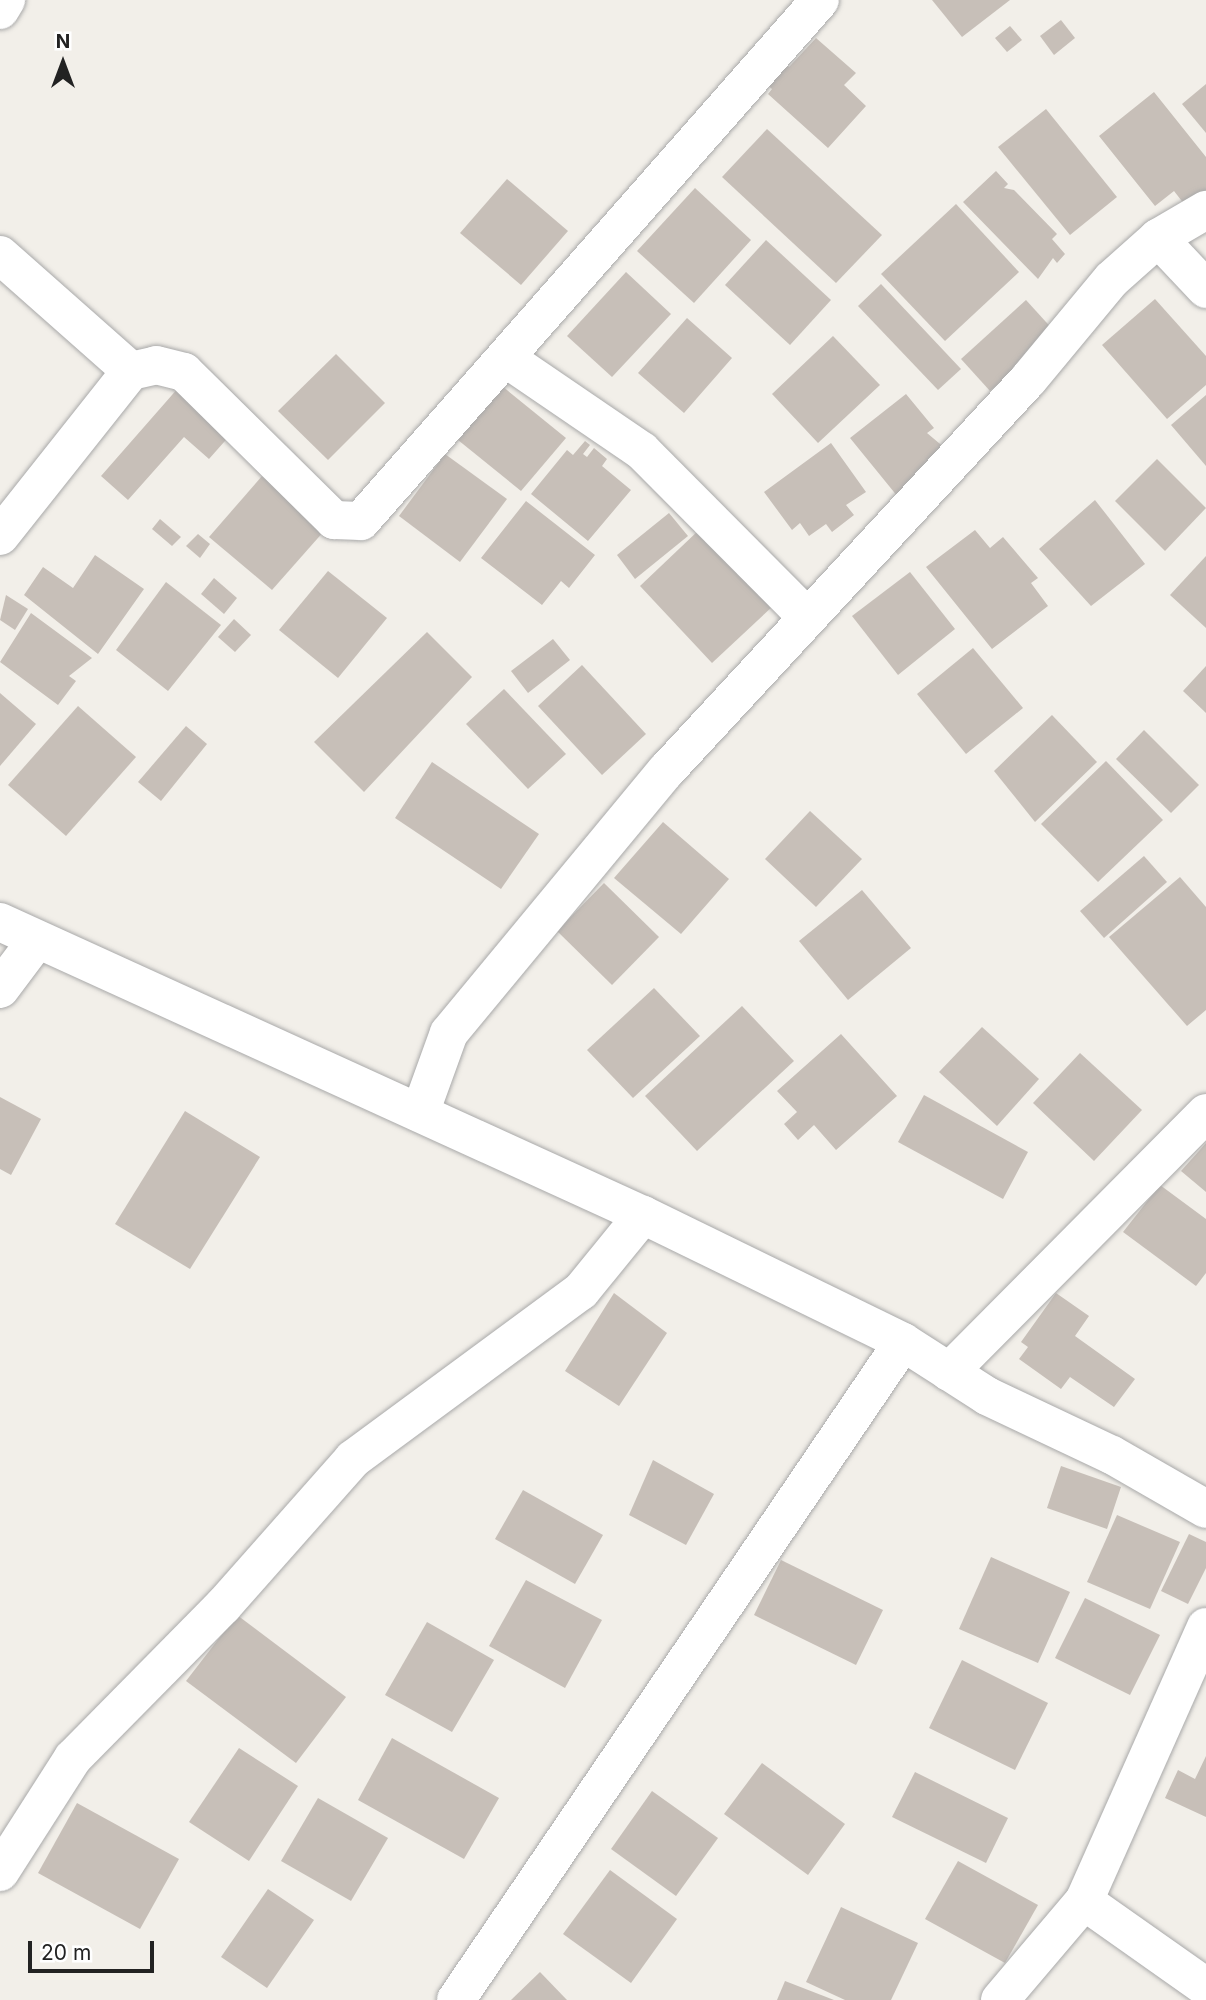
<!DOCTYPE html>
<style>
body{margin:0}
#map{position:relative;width:1206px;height:2000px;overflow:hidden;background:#f2efe9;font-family:Inter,sans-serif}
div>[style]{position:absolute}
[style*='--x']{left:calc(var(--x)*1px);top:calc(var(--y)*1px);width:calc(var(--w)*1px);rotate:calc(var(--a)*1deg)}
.building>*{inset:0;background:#c7bfb8}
.roads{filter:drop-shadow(0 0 2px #a9a9a9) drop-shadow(0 0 2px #a9a9a9)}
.minor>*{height:38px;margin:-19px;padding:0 19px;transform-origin:19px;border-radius:19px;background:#fff}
span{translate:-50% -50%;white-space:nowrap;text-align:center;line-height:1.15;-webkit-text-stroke:7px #fff;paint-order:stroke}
.north{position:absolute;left:28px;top:28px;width:70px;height:70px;-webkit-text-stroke:5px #fff;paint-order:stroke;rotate:0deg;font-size:19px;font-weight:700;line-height:28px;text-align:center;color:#222}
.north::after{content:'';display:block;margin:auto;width:24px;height:32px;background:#222;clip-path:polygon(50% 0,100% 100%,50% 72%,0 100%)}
.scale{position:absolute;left:28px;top:1941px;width:126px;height:32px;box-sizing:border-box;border:4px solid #222;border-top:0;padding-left:9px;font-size:21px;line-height:24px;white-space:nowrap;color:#222;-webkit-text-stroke:5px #fff;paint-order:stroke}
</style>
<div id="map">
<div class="building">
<i style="clip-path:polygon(932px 0,1010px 0,962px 37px)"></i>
<i style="clip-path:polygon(1061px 20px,1075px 38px,1054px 55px,1040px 36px)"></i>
<i style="clip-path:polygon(1010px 26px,1022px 40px,1007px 52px,995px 38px)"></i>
<i style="clip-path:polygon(816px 38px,856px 73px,844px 85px,866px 106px,828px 148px,768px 94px,772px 89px,762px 80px,781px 59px,789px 67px)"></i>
<i style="clip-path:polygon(1206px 84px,1206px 133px,1182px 104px)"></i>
<i style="clip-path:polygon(1154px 92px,1206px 157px,1206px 196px,1188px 209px,1174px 191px,1155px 206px,1099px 136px)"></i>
<i style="clip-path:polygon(1046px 109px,1117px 197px,1070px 235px,998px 147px)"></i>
<i style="clip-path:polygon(767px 129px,882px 235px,836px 283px,722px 177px)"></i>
<i style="clip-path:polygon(996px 171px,1008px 184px,1004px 188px,1014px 190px,1057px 234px,1052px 239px,1065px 254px,1057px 263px,1053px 258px,1038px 279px,963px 202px)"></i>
<i style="clip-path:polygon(507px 179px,568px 231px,521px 285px,460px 233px)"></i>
<i style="clip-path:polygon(695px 188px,751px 240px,694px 303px,637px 251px)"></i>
<i style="clip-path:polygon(956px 204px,1019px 272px,945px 341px,881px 274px)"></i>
<i style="clip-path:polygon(766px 240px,831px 300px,790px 345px,725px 285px)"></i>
<i style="clip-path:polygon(626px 272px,671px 314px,612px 377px,567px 336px)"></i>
<i style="clip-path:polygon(881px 284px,961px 369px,938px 390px,858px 306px)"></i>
<i style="clip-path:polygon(1155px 299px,1206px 356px,1206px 385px,1167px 419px,1102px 345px)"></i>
<i style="clip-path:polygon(1026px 300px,1056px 333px,990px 391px,961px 359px)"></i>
<i style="clip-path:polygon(687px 318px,732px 358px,684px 413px,638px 373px)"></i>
<i style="clip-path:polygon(833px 336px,880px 385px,818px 443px,772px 394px)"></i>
<i style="clip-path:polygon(336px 354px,385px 403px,328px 460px,278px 411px)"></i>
<i style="clip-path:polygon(502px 386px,566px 438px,521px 491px,458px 440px)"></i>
<i style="clip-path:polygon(179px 387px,232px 433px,209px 459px,184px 437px,128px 500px,101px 476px)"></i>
<i style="clip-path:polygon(906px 394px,934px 428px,927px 433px,952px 454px,898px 497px,850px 438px)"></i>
<i style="clip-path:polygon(1206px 395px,1206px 466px,1171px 425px)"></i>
<i style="clip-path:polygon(585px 441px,590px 445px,583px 454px,587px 457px,594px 448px,607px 459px,602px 466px,631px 490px,588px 541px,531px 494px,567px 450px,573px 455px)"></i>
<i style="clip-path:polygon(831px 443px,866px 492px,846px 505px,854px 515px,832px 532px,826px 524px,809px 536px,800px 523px,792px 530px,764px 492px)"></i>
<i style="clip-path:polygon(445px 454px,507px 499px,460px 562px,399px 516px)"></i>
<i style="clip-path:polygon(1157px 459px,1206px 508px,1165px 551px,1115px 501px)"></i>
<i style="clip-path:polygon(262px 476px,325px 530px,272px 590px,209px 537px)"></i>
<i style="clip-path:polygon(1095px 500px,1145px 564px,1091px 606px,1039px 549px)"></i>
<i style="clip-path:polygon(526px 501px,595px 555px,569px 588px,561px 581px,542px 605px,481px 558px)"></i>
<i style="clip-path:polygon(669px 513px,688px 536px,635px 579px,617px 555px)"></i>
<i style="clip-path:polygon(160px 519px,181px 537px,172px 546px,152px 529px)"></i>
<i style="clip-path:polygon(700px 529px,773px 606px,712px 663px,640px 586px)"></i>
<i style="clip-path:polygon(975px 530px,990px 548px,1003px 537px,1038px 578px,1031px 583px,1048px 606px,992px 649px,926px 567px)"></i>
<i style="clip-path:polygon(198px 534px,210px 544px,200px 558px,186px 546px)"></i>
<i style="clip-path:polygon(95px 555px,144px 589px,98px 654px,24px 595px,43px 567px,73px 588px)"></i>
<i style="clip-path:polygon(1206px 556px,1206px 628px,1170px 595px)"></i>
<i style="clip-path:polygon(328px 571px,387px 618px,338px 678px,279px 630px)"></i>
<i style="clip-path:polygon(910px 572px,955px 629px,898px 675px,852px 616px)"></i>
<i style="clip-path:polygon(214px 578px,237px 598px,224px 614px,201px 594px)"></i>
<i style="clip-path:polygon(166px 582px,221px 625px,168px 691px,116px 650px)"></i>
<i style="clip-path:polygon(6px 595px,28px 609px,15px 630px,0 620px)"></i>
<i style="clip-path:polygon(31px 613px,92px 658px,69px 676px,76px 681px,58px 705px,0 662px)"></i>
<i style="clip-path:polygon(234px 619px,251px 635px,235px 652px,218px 637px)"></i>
<i style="clip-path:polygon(427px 632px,472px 677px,364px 792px,314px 742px)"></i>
<i style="clip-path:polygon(553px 639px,570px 660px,528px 693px,511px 671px)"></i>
<i style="clip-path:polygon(973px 648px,1023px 708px,966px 754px,917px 694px)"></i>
<i style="clip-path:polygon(582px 665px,646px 734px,602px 775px,538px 706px)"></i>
<i style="clip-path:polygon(1206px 666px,1206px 713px,1183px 691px)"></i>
<i style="clip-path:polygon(504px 689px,566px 754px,528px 789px,466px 724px)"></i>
<i style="clip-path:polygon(0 693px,36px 724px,0 766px)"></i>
<i style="clip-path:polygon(78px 706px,136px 757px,66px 836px,8px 785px)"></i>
<i style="clip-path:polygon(1052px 715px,1097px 762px,1035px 822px,994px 771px)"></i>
<i style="clip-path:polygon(186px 726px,207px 744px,161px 801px,138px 782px)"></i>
<i style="clip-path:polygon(1144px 730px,1199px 785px,1171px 813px,1116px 759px)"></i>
<i style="clip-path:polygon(1106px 761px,1163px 820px,1098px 882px,1041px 824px)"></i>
<i style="clip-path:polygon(432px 762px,539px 834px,501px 889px,395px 818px)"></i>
<i style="clip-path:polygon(810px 811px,862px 859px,816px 907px,765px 859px)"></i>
<i style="clip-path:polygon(663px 822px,729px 879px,681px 934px,614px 878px)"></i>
<i style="clip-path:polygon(1144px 856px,1167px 882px,1104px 938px,1080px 911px)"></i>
<i style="clip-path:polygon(1180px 877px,1206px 907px,1206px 1010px,1187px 1026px,1109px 937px)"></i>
<i style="clip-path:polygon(604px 883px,659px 937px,612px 985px,557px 931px)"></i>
<i style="clip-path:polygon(862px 890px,911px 948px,848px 1000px,799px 941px)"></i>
<i style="clip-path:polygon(654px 988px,700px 1036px,633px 1098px,587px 1050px)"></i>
<i style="clip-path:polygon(742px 1006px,794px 1061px,697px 1151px,645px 1096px)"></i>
<i style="clip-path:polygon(982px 1027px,1039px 1079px,997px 1126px,939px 1072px)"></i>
<i style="clip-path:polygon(841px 1034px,897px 1096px,836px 1150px,814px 1125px,798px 1140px,784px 1124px,797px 1112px,777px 1091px)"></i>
<i style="clip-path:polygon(1080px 1053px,1142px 1110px,1094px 1161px,1033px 1103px)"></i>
<i style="clip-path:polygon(924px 1095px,1028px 1152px,1003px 1199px,898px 1142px)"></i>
<i style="clip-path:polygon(0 1097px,41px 1119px,11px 1175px,0 1169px)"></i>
<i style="clip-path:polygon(185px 1111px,260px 1157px,190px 1269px,115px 1224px)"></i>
<i style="clip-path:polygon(1206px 1143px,1206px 1192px,1181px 1171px)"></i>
<i style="clip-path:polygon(1160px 1185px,1206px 1219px,1206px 1273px,1196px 1286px,1123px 1232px)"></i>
<i style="clip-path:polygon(614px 1293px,667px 1333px,619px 1406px,565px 1371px)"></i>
<i style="clip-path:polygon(1056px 1293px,1089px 1316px,1075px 1336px,1135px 1379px,1114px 1407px,1070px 1377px,1061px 1389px,1019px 1359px,1028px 1347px,1021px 1342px)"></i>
<i style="clip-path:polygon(653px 1460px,714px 1494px,686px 1545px,629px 1515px)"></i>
<i style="clip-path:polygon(1061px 1466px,1121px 1487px,1107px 1529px,1047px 1508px)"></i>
<i style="clip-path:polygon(523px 1490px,603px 1535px,575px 1584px,495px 1539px)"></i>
<i style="clip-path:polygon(1117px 1515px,1180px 1542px,1150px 1609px,1087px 1582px)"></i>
<i style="clip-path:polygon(1189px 1534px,1206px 1542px,1206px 1568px,1188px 1604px,1161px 1591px)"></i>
<i style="clip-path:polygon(991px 1557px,1070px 1592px,1038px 1663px,959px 1629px)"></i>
<i style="clip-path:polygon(781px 1560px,883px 1610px,856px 1665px,754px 1615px)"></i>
<i style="clip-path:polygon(526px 1580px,602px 1620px,565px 1688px,489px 1646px)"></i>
<i style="clip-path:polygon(1085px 1598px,1160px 1635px,1130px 1695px,1055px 1658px)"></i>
<i style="clip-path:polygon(237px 1615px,346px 1697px,296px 1763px,186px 1681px)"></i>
<i style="clip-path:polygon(427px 1622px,494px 1660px,452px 1732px,385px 1695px)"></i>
<i style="clip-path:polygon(962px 1660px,1048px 1703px,1015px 1770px,929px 1728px)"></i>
<i style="clip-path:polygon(392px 1738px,499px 1798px,464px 1859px,358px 1800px)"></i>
<i style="clip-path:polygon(239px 1748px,298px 1786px,249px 1861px,189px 1822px)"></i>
<i style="clip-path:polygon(1206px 1756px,1206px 1817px,1165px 1798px,1178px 1770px,1195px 1779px)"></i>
<i style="clip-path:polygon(762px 1763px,845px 1824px,808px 1875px,724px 1814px)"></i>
<i style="clip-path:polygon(915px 1772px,1008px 1818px,986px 1863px,892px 1817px)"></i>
<i style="clip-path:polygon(652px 1791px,718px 1838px,676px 1896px,611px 1849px)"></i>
<i style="clip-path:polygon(318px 1798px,388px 1838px,351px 1901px,281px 1861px)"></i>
<i style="clip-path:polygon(77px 1803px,179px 1859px,140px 1929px,38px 1873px)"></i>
<i style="clip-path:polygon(958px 1861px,1038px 1905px,1005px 1963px,925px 1919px)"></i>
<i style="clip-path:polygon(610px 1870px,677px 1919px,631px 1983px,563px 1934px)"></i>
<i style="clip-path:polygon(268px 1889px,314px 1920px,267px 1988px,221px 1957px)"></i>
<i style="clip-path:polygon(841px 1907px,918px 1943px,891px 2000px,845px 2000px,806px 1982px)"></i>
<i style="clip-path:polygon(540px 1972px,567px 2000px,511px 2000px)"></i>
<i style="clip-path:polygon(785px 1981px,834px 2000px,777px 2000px)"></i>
</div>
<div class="roads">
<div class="minor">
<i style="--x:0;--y:10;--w:12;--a:-59"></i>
<i style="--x:1158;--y:238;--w:70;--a:46.7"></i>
<i style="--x:0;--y:255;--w:175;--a:41.5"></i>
<i style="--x:507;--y:359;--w:163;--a:34.3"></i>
<i style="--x:642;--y:451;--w:235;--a:45.2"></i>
<i style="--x:0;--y:536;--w:211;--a:-51.6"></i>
<i style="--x:131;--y:371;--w:26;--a:-13"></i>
<i style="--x:156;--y:365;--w:29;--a:14"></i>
<i style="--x:184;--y:372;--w:211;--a:44.6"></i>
<i style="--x:334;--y:520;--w:27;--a:2"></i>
<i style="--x:361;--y:521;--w:694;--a:-48.62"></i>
<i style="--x:0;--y:922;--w:707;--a:24.5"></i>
<i style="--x:643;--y:1215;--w:289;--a:26"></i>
<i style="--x:903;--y:1342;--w:100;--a:32.7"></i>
<i style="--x:987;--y:1396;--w:138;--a:25.3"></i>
<i style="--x:1112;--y:1455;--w:108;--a:29.9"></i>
<i style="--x:0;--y:989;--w:60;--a:-53.1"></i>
<i style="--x:420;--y:1113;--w:85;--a:-70.1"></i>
<i style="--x:449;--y:1033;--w:340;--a:-50.4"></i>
<i style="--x:666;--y:771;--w:533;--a:-47.21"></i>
<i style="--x:1028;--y:380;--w:131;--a:-50.3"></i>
<i style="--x:1112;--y:279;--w:62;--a:-41.7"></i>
<i style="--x:1158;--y:238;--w:56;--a:-30.3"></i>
<i style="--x:949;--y:1372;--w:365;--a:-45.2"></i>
<i style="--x:0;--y:1872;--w:135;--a:-57.4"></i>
<i style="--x:73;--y:1758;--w:214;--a:-45.4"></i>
<i style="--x:223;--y:1606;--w:196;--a:-48.5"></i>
<i style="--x:353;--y:1459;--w:283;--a:-36.4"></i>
<i style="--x:581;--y:1291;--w:98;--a:-50.8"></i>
<i style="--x:1084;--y:1901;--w:149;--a:35.2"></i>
<i style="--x:456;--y:2000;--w:795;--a:-55.81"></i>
<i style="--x:1000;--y:2000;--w:130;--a:-49.7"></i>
<i style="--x:1084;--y:1901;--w:300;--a:-66"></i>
</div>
</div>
<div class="north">N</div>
<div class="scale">20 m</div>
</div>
